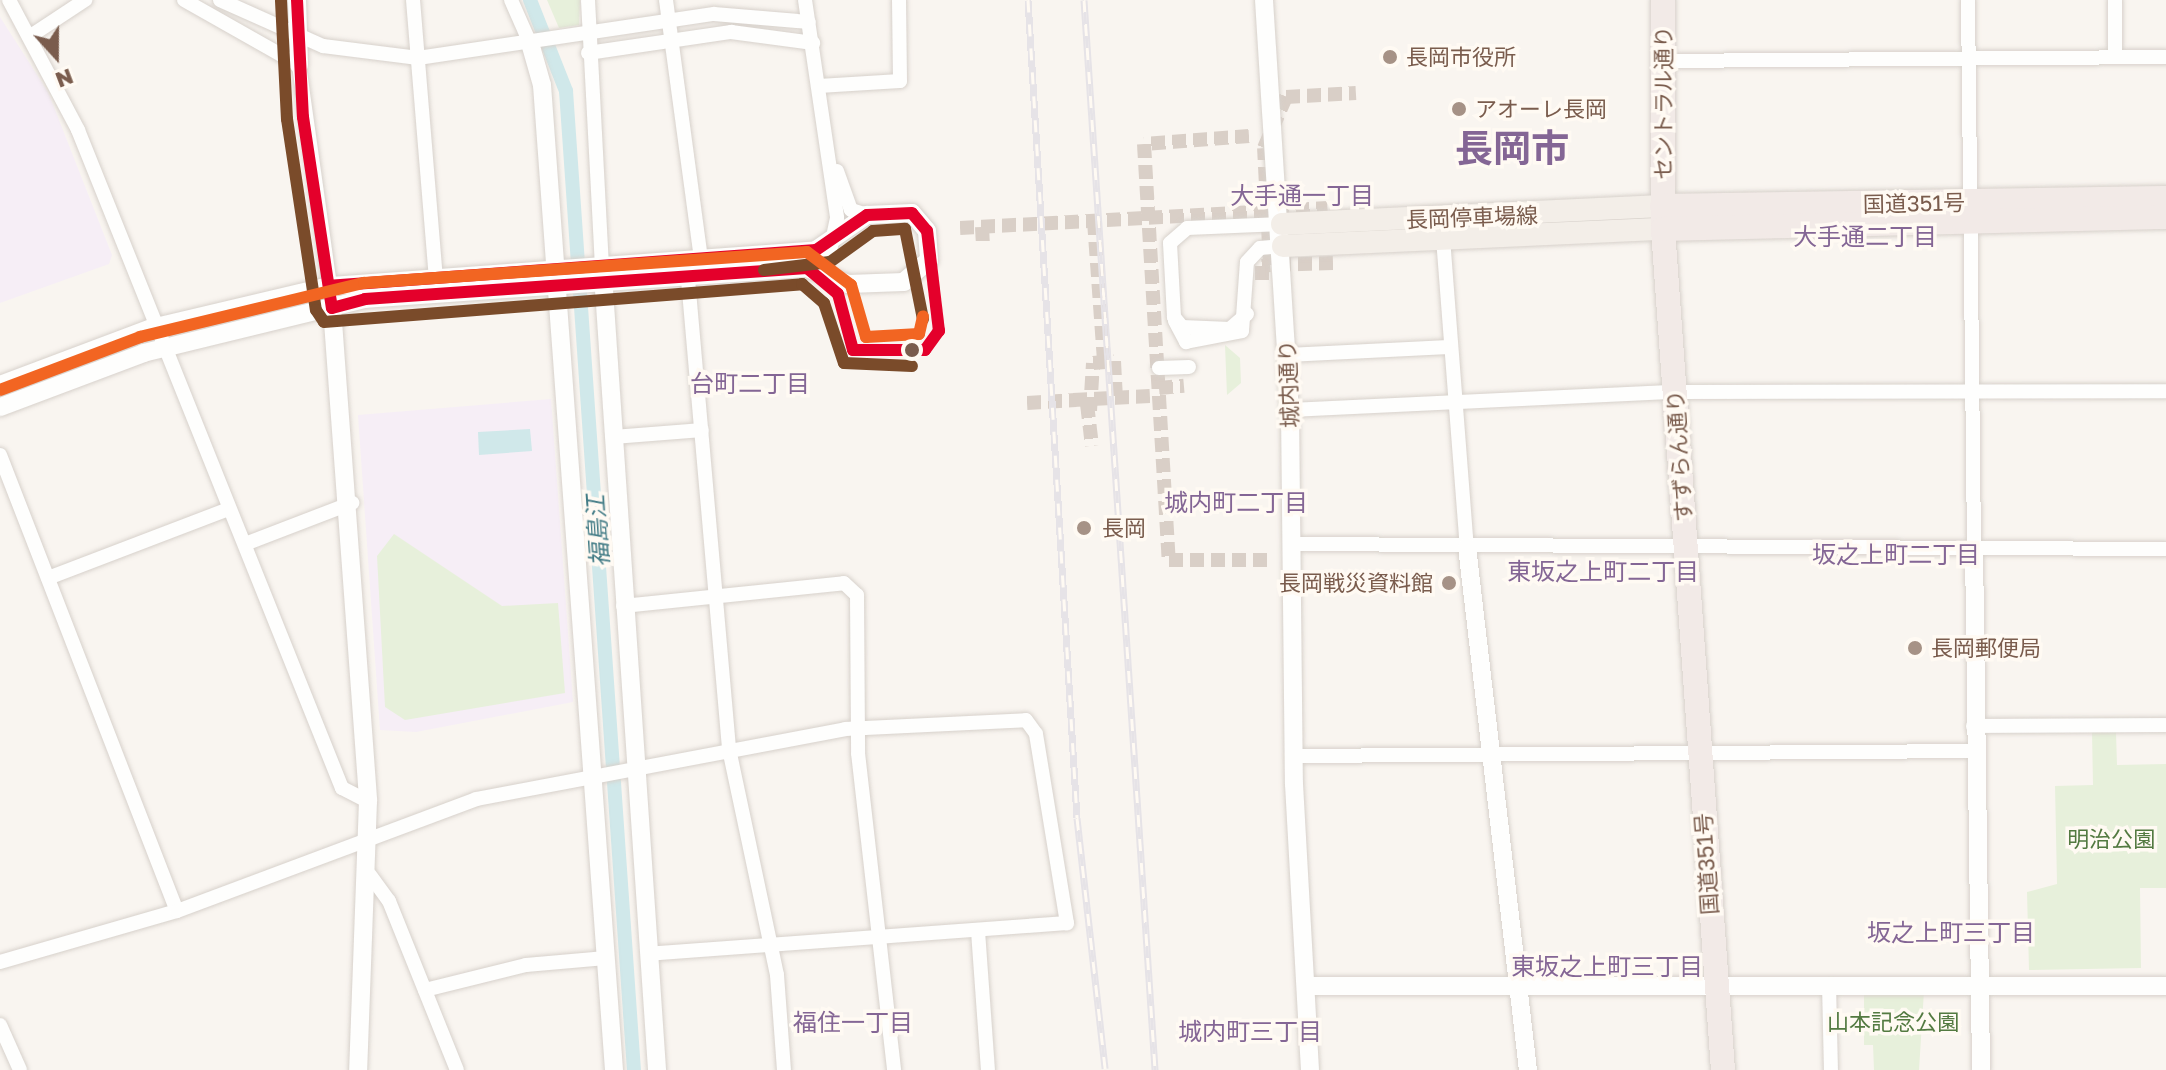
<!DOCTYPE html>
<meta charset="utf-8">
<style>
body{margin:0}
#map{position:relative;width:2166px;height:1070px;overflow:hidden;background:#f9f5f0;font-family:"Golos Text","Noto Sans JP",sans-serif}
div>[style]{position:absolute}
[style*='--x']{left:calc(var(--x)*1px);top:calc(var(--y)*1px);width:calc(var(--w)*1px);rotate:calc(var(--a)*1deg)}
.education>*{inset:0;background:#f6eef6}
.green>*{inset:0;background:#e7f0db}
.water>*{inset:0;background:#d0e8ea}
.canal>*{height:14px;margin:-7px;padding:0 7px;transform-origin:7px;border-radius:7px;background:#d0e8ea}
.street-tunnel>*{height:14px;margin-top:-7px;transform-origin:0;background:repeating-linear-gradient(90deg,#d9cfc7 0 14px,transparent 0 21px)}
.roads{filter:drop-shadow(0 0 2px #d7d1cb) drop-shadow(0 0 2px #d7d1cb)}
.street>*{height:14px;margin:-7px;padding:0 7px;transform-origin:7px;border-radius:7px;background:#fefefd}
.secondary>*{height:18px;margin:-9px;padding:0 9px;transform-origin:9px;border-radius:9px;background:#fefefd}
.primary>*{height:22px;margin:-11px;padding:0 11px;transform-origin:11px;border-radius:11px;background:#f3eee8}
.highway>*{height:24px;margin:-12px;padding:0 12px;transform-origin:12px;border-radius:12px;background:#f2eae7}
.rail>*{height:7px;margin-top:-3.5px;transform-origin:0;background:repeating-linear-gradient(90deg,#fffaf3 0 12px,#e6e3e7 0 24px);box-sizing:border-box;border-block:2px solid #e6e3e7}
.bus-1>*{height:12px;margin:-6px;padding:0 6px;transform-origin:6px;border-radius:6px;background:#e4002b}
.bus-2>*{height:12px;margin:-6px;padding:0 6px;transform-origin:6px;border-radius:6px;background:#7a4b2a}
.bus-3>*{height:12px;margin:-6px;padding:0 6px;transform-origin:6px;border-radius:6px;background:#f26522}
.dots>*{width:22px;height:22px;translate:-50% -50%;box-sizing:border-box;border:4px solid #fffaf3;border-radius:50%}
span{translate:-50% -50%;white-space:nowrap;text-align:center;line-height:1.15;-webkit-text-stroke:7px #fffaf3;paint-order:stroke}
.poi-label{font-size:22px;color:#7a5c4d}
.left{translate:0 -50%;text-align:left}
.right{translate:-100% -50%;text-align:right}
.street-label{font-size:22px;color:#7a5c4d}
.park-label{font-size:22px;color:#537a41}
.neighbourhood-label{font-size:24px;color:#846695}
.water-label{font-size:24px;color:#437c86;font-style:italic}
.town-label{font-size:38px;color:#846695;font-weight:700}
.north{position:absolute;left:16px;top:16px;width:80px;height:80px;-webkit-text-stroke:6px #fffaf3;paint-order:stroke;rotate:159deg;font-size:22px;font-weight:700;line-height:32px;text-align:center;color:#7a5c4d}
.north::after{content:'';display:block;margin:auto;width:28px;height:36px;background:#7a5c4d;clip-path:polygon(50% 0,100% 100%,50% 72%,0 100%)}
</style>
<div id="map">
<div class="education">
<i style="clip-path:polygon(0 17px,48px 92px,112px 255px,109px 264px,0 303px)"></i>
<i style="clip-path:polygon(551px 399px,573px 702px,416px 732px,380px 730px,358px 415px)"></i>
</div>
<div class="green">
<i style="clip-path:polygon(547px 0,580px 0,579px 25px,559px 28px)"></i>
<i style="clip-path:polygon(1225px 345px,1240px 358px,1241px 383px,1227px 395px)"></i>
<i style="clip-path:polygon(394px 534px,502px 606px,558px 603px,565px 693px,405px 720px,385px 707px,377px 556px)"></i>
<i style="clip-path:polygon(2092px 732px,2116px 732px,2117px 765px,2166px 764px,2166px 888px,2140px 888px,2141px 968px,2029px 970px,2027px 892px,2057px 884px,2055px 786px,2093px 785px)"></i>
<i style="clip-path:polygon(1864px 991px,1924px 991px,1919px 1070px,1874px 1070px,1873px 1045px,1864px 1045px)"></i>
</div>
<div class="water">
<i style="clip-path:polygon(530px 429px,532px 451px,479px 455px,478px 432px)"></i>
</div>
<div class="canal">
<i style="--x:530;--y:0;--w:98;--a:68.4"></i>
<i style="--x:566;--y:91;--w:981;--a:86.03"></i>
</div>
<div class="street-tunnel">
<i style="--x:1249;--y:136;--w:105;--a:175.6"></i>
<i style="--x:1144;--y:144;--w:417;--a:86.6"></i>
<i style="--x:1169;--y:560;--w:98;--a:0"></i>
<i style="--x:1094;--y:221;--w:138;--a:85.9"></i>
<i style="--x:982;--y:227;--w:19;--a:87"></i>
<i style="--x:960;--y:228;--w:368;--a:-3.1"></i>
<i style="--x:1333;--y:263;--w:63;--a:178.2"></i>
<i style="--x:1270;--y:265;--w:117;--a:-92.9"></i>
<i style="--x:1264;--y:148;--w:56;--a:-66.7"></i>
<i style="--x:1286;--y:97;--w:70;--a:-3.3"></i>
<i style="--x:1262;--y:280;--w:14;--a:-90"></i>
<i style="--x:1262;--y:266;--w:8;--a:-7"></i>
<i style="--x:1159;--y:388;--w:25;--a:-5"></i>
<i style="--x:1073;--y:400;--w:77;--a:-3"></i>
<i style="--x:1027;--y:403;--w:49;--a:-3.5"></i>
<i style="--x:1087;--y:404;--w:42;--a:83.2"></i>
<i style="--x:1090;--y:411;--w:48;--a:-86.4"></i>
<i style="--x:1093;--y:363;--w:21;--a:-5"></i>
<i style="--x:1114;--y:361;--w:37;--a:87"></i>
</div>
<div class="roads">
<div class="street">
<i style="--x:9;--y:0;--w:147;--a:62"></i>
<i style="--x:78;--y:130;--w:709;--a:68.14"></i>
<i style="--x:342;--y:788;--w:29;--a:27"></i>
<i style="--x:184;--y:0;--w:132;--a:29.5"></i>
<i style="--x:299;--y:65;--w:231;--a:82"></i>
<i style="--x:220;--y:0;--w:113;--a:24.1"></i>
<i style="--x:323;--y:46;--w:96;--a:7.2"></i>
<i style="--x:418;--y:58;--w:299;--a:-8.5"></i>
<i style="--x:714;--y:14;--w:95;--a:4.8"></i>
<i style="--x:413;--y:0;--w:278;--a:85.3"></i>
<i style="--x:511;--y:0;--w:47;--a:66.2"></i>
<i style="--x:588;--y:0;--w:266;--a:87"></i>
<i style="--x:666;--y:0;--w:260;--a:82.3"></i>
<i style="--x:805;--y:0;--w:220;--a:81.6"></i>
<i style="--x:837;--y:218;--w:34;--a:102"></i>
<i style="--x:830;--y:251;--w:29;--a:144"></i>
<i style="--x:1968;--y:0;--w:548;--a:89.37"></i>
<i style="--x:32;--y:35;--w:64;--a:-33.4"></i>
<i style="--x:588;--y:53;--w:145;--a:-8.4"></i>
<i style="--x:731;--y:32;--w:83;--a:7.6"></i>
<i style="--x:2115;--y:56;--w:56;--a:-90"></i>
<i style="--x:1663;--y:61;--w:503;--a:-0.46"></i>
<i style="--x:819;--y:86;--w:81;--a:-3.5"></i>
<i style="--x:900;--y:81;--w:81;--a:-90.7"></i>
<i style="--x:837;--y:171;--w:41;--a:70.3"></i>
<i style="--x:851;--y:210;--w:17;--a:17"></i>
<i style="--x:1443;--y:238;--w:310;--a:85.6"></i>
<i style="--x:687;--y:268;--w:483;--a:85"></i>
<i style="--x:729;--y:749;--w:231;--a:78"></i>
<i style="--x:777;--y:975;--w:95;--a:85.8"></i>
<i style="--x:1247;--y:314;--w:23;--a:139"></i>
<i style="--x:1230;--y:329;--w:48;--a:-177.6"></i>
<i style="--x:1182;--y:327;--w:13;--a:-129"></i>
<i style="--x:1174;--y:317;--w:74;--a:-93.1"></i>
<i style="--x:1170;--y:243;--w:23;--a:-41"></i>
<i style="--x:1187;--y:228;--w:95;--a:-2.4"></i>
<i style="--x:1175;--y:321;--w:24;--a:62"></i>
<i style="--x:1186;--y:342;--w:57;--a:-11.1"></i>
<i style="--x:1242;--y:331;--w:69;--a:-85.9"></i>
<i style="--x:1247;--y:262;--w:19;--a:-47"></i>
<i style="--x:1260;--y:248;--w:23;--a:-5"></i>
<i style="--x:1287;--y:355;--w:162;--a:-2.8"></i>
<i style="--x:1159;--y:368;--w:30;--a:-2"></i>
<i style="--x:1290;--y:410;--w:385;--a:-2.7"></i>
<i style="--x:1675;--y:392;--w:491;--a:-0.1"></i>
<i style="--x:614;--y:437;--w:88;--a:-4.5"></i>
<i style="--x:0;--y:455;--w:489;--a:68.8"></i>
<i style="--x:245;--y:544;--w:115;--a:-21"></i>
<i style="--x:1291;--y:544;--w:875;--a:0.33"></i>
<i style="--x:48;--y:578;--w:194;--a:-20.9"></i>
<i style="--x:623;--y:606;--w:222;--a:-5.9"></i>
<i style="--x:844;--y:583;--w:18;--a:43"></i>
<i style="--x:857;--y:595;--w:158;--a:89.6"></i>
<i style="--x:858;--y:753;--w:319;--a:83.5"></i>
<i style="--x:1973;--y:726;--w:193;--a:-0.3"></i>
<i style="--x:1294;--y:756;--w:678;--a:-0.42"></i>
<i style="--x:370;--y:875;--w:32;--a:54"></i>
<i style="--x:389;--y:901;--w:182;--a:68.1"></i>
<i style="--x:978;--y:931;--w:139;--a:85.9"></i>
<i style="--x:0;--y:962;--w:184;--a:-16.1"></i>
<i style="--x:177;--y:911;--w:319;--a:-20.5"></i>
<i style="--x:476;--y:799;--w:376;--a:-10.7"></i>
<i style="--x:845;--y:729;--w:181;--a:-2.8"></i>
<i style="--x:1026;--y:720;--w:17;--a:54"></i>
<i style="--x:1036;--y:734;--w:192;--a:80.7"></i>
<i style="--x:1067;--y:923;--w:419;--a:175.8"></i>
<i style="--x:1829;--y:984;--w:86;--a:88.7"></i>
<i style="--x:425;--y:990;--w:104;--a:-13.9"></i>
<i style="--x:526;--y:965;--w:80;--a:-5"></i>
<i style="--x:0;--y:1025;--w:49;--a:66"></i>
</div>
<div class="secondary">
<i style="--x:297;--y:0;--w:65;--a:88.2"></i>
<i style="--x:1264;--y:0;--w:411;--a:86.4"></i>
<i style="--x:1290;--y:410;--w:374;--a:89.4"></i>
<i style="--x:1294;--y:784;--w:286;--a:86.8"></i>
<i style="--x:530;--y:43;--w:44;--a:74.1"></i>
<i style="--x:542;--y:85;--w:988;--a:85.82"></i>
<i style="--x:603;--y:275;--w:797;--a:86.11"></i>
<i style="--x:332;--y:308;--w:494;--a:85.8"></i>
<i style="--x:368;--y:801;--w:269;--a:92.1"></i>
<i style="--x:0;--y:385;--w:162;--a:-20.6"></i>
<i style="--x:152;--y:328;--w:183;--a:-13.3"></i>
<i style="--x:330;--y:286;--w:487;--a:-4.2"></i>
<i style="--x:816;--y:250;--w:62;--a:-34.5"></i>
<i style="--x:867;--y:215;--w:45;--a:-2.5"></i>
<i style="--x:912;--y:213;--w:23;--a:50"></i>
<i style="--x:927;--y:231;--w:29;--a:86"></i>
<i style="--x:929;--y:260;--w:33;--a:139"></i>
<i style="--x:904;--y:282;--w:56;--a:178"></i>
<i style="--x:848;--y:284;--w:44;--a:-158.7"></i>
<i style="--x:807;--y:268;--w:443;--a:176"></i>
<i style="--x:365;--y:299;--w:228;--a:166.3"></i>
<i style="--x:144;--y:353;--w:154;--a:159.4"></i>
<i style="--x:1467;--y:547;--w:527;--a:83.35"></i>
<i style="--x:1974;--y:548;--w:522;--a:89.23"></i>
<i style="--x:1306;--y:986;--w:860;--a:0"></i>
</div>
<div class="primary">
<i style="--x:1282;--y:224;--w:380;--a:-2.7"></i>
<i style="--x:1283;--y:246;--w:380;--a:-2.6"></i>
</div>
<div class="highway">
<i style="--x:1663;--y:0;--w:229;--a:90"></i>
<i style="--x:1663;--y:229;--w:843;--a:85.92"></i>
<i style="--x:1662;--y:206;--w:504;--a:-0.91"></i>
<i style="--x:1663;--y:229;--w:503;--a:-1.37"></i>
</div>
</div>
<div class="rail">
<i style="--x:1028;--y:0;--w:819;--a:86.57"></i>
<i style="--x:1077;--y:818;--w:252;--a:83.6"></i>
<i style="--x:1084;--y:0;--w:1072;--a:86.2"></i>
</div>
<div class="bus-1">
<i style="--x:297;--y:0;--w:117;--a:87.1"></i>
<i style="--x:303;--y:117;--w:193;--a:81.4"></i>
<i style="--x:332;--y:308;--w:34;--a:-15"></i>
<i style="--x:365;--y:299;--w:443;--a:-4"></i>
<i style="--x:807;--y:268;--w:40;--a:40"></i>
<i style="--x:838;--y:294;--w:58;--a:75"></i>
<i style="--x:853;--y:350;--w:72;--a:0"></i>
<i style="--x:925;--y:350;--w:24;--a:-54"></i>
<i style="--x:939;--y:331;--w:101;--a:-96.8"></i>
<i style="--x:927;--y:231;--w:23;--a:-130"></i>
<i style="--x:912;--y:213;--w:45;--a:177.5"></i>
<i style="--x:867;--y:215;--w:62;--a:145.5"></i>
<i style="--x:816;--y:250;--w:487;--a:175.8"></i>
</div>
<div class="bus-2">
<i style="--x:281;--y:1;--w:118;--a:87.1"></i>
<i style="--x:287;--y:119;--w:193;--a:81.4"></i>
<i style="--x:316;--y:310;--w:14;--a:56"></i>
<i style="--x:324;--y:322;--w:480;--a:-4.5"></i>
<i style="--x:802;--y:284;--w:29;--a:41"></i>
<i style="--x:824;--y:303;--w:63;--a:71.6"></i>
<i style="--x:844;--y:363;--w:68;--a:2.5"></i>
<i style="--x:764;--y:270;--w:66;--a:-6.9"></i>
<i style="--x:830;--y:262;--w:53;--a:-35.8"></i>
<i style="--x:873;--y:231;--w:32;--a:-4"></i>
<i style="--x:905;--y:229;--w:92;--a:78.7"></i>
</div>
<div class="bus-3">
<i style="--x:0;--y:390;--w:150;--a:-20.7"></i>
<i style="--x:140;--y:337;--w:230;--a:-13.6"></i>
<i style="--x:364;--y:283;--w:444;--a:-4"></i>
<i style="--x:807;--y:252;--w:55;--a:36.9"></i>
<i style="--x:851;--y:285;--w:54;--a:73.9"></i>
<i style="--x:866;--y:337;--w:53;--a:-3.2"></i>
<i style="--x:919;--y:334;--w:18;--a:-77"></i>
</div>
<div class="dots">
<i style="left:1390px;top:57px;background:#a69286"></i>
<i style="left:1459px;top:109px;background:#a69286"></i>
<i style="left:912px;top:350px;background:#7a5c4d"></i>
<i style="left:1084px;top:528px;background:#a69286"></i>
<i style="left:1449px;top:583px;background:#a69286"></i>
<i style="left:1915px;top:648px;background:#a69286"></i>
</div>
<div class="poi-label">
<span class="left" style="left:1406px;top:57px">長岡市役所</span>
<span class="left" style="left:1475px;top:109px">アオーレ長岡</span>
<span class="left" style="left:1102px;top:528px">長岡</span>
<span class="right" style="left:1433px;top:583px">長岡戦災資料館</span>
<span class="left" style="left:1931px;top:648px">長岡郵便局</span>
</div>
<div class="street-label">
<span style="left:1663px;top:103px;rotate:-90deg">セントラル通り</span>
<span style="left:1914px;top:203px;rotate:-1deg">国道351号</span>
<span style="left:1472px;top:217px;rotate:-2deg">長岡停車場線</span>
<span style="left:1288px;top:384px;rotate:-92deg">城内通り</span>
<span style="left:1679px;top:456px;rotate:-94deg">すずらん通り</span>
<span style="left:1706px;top:864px;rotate:-94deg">国道351号</span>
</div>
<div class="park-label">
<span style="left:2111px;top:839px">明治公園</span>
<span style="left:1893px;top:1022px">山本記念公園</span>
</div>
<div class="neighbourhood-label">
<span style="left:1302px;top:195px">大手通一丁目</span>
<span style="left:1865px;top:236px">大手通二丁目</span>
<span style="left:750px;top:383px">台町二丁目</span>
<span style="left:1236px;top:502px">城内町二丁目</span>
<span style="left:1896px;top:554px">坂之上町二丁目</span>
<span style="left:1603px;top:571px">東坂之上町二丁目</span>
<span style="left:1951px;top:932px">坂之上町三丁目</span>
<span style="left:1607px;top:966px">東坂之上町三丁目</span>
<span style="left:853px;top:1022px">福住一丁目</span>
<span style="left:1250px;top:1031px">城内町三丁目</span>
</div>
<div class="water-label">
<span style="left:597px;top:531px;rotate:-94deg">福島江</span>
</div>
<div class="town-label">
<span style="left:1512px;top:148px">長岡市</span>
</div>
<div class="north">N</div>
</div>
